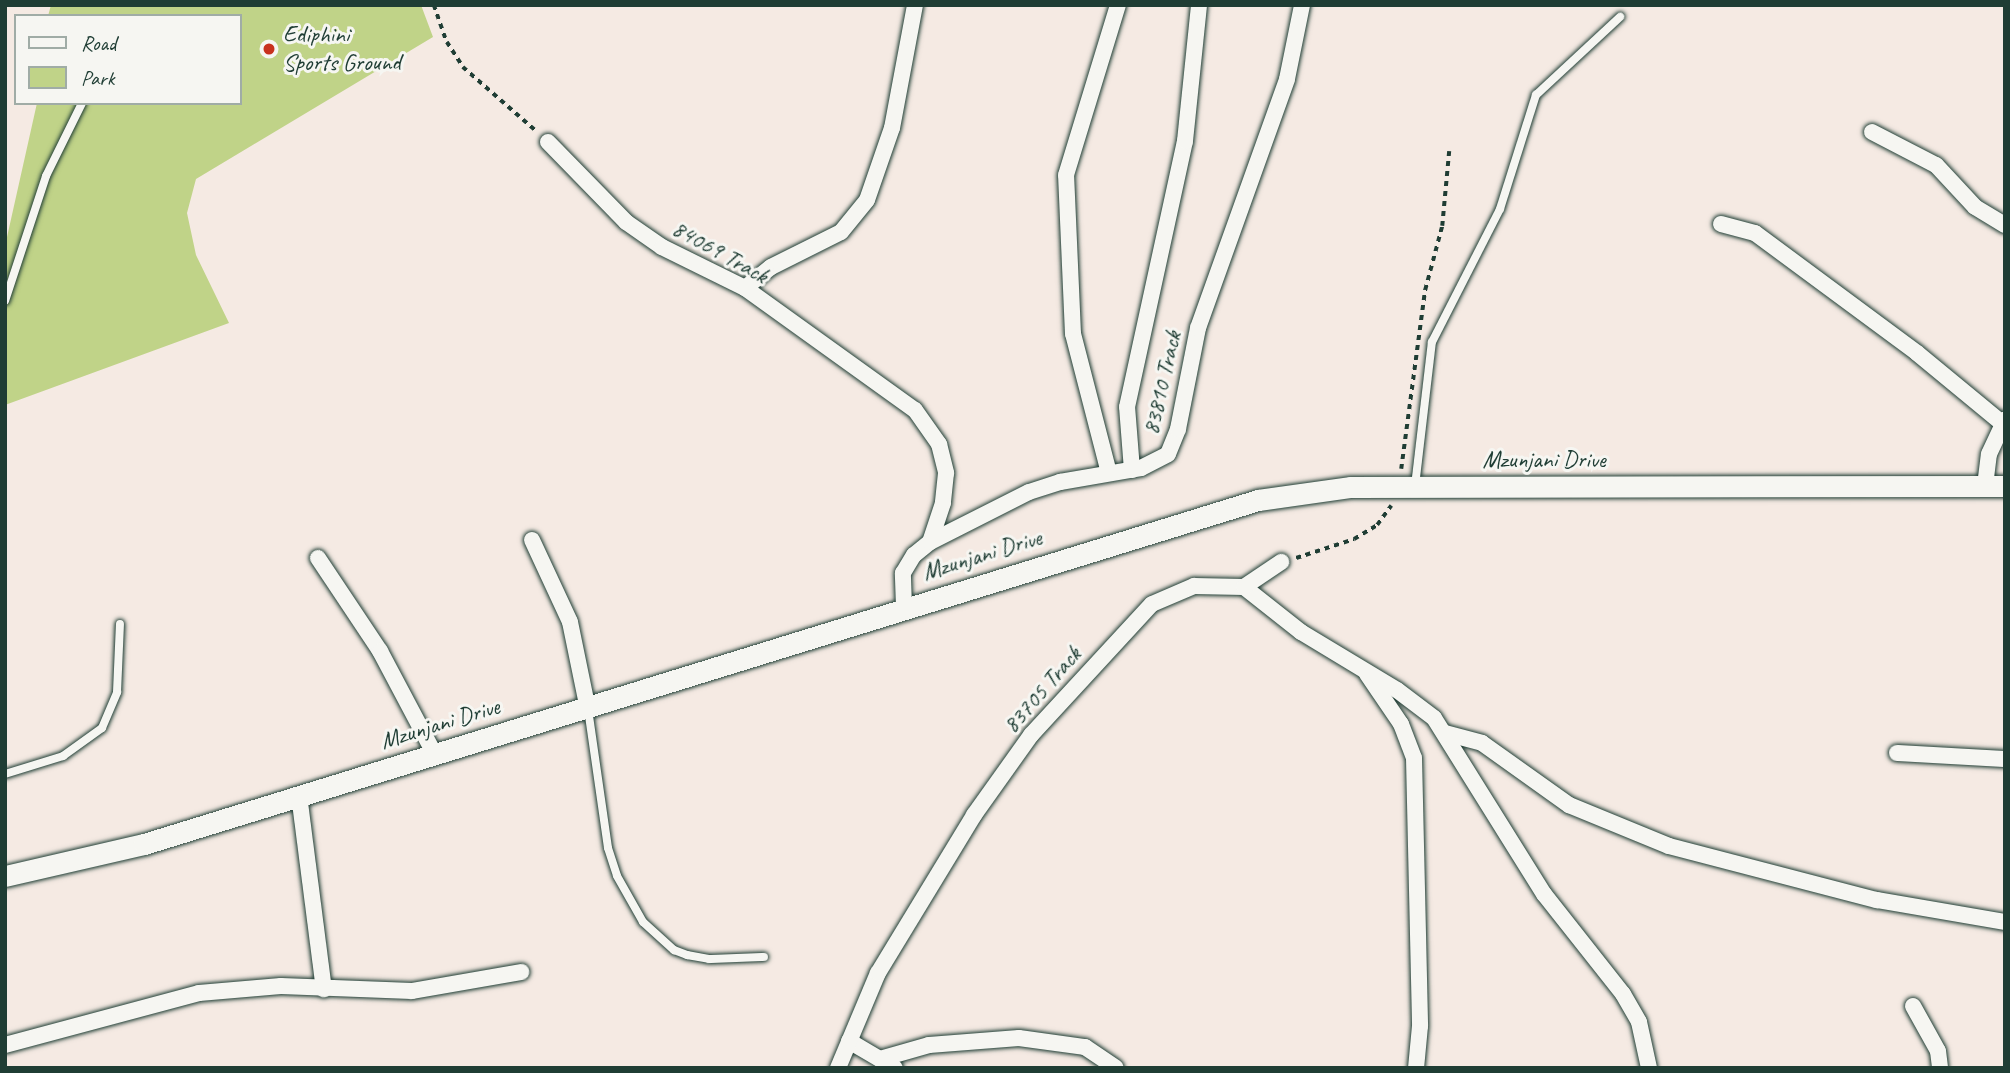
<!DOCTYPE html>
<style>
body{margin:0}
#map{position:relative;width:2010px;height:1073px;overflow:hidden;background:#f5eae3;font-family:Caveat,sans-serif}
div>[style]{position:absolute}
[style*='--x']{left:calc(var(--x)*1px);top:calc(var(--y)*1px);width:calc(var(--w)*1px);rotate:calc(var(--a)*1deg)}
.green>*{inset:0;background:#c0d388}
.path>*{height:3.5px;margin-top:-1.75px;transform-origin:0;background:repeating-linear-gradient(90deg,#1f3d34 0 5px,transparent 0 10px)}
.roads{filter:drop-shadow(0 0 2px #1f3d34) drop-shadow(0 0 2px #1f3d34)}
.lane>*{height:8px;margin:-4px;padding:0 4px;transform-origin:4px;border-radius:4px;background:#f6f6f2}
.street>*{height:16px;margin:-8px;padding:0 8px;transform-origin:8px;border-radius:8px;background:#f6f6f2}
.secondary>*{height:21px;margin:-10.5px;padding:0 10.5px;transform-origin:10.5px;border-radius:10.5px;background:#f6f6f2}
.dots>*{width:19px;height:19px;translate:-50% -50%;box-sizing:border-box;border:4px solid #f6f6f2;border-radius:50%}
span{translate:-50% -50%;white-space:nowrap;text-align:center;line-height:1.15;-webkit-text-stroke:6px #f6f6f2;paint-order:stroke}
.poi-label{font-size:24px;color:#1f3d34}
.left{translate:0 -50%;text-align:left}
.street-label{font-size:24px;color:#1f3d34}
.frame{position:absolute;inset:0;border:7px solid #1f3d34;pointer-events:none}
.legend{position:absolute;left:14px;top:14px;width:228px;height:91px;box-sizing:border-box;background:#f6f6f2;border:2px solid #a0aca6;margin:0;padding:9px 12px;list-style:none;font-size:21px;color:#1f3d34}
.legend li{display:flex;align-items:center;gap:14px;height:35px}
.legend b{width:35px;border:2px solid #a0aca6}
</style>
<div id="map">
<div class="green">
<i style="clip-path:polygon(51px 5px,421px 5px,433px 37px,196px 179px,187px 213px,196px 255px,229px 323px,5px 405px,5px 246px,37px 103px,240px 103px,240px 16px,48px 16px)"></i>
</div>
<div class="path">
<i style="--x:434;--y:5;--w:39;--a:71"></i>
<i style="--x:447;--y:42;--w:30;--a:57"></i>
<i style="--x:463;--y:67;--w:97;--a:41.2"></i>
<i style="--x:1401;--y:469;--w:181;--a:-82.4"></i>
<i style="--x:1425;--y:290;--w:66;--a:-75.1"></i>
<i style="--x:1442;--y:226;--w:75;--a:-84.7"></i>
<i style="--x:1296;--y:558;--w:61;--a:-18.1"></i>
<i style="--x:1354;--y:539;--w:27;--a:-31"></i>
<i style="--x:1377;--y:525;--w:24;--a:-54"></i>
</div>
<div class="roads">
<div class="lane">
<i style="--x:5;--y:301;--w:132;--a:-71.8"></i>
<i style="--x:46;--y:176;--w:81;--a:-63.7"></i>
<i style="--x:1415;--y:486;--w:145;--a:-83.3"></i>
<i style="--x:1432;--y:342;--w:149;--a:-62.9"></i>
<i style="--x:1500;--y:209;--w:120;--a:-72.5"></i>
<i style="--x:1536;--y:95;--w:115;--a:-42.9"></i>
<i style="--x:588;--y:709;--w:140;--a:81.8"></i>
<i style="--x:608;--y:848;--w:29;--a:72"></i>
<i style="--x:617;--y:876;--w:53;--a:60.5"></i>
<i style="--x:643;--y:922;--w:42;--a:42.1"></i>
<i style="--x:674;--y:950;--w:14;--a:21"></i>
<i style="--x:687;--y:955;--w:22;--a:10"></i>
<i style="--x:709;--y:959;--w:55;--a:-2.1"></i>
<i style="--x:5;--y:774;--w:61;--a:-17.2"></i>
<i style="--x:63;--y:756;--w:48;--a:-35.7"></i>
<i style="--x:102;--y:728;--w:39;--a:-67"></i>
<i style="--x:117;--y:692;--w:68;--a:-87.5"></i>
</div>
<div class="street">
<i style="--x:1872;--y:132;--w:72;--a:27.3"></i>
<i style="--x:1936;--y:165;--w:57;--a:47.1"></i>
<i style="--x:1975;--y:207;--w:35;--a:31"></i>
<i style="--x:548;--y:142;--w:112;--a:45.7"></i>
<i style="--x:626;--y:222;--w:44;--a:34.8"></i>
<i style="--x:662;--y:247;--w:93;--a:26.3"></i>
<i style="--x:745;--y:288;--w:209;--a:35.7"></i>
<i style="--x:915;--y:410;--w:42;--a:54.8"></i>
<i style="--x:939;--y:444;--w:30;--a:76"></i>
<i style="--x:946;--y:473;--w:30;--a:96"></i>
<i style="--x:943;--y:503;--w:41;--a:108.4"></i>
<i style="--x:1721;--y:224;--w:35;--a:15"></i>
<i style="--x:1755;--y:233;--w:202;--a:36.5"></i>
<i style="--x:1917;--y:353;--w:110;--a:39.5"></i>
<i style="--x:745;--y:288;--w:33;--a:-39"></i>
<i style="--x:771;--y:267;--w:78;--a:-26.6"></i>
<i style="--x:841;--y:232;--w:41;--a:-50.9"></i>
<i style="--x:867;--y:200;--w:76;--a:-70.9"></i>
<i style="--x:892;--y:128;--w:125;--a:-79.4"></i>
<i style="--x:1132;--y:470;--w:63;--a:-94.5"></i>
<i style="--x:1127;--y:407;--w:272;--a:-77.7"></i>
<i style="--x:1185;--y:141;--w:137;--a:-84.1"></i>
<i style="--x:1109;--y:473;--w:144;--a:-104.5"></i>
<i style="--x:1073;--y:334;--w:159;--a:-92.5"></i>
<i style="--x:1066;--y:175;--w:178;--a:-73"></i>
<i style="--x:1985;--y:486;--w:32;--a:-83"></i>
<i style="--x:1989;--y:454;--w:38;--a:-65"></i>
<i style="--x:532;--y:540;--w:90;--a:65.1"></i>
<i style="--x:570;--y:622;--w:85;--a:78.4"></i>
<i style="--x:318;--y:558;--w:112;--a:56.3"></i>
<i style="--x:380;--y:651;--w:115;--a:62.1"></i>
<i style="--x:1244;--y:587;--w:73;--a:38.3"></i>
<i style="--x:1301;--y:632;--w:112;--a:31.1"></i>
<i style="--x:1397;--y:690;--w:46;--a:37.1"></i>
<i style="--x:1434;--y:718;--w:208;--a:58"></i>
<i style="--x:1544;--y:894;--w:127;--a:51.7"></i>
<i style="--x:1623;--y:994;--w:32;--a:60"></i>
<i style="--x:1639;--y:1022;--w:47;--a:77.7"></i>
<i style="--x:904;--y:607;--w:34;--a:-92"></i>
<i style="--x:903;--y:573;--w:21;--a:-59"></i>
<i style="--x:914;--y:555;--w:21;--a:-39"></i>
<i style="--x:930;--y:542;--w:111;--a:-26.8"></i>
<i style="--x:1029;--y:492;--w:33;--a:-18"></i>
<i style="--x:1060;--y:482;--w:82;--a:-9.8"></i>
<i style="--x:1141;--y:468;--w:30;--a:-27"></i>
<i style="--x:1168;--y:454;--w:27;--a:-68"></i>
<i style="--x:1178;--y:429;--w:103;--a:-78.8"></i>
<i style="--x:1198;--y:328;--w:264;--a:-70.3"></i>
<i style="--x:1287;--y:79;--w:76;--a:-78.5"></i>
<i style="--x:1367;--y:674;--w:60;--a:55.8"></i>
<i style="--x:1401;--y:724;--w:36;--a:69"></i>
<i style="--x:1414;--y:758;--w:268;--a:88.7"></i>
<i style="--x:1420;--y:1026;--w:42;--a:95.4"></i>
<i style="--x:1445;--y:733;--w:38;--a:15"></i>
<i style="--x:1482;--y:743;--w:107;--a:35.5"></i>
<i style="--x:1569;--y:805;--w:108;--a:22.3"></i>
<i style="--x:1669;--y:846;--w:215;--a:14.6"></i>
<i style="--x:1877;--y:900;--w:130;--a:9.8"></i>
<i style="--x:1897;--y:753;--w:108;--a:3.2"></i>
<i style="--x:299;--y:795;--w:196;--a:82.7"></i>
<i style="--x:1913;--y:1006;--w:51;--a:60.9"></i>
<i style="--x:1938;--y:1051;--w:17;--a:83"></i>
<i style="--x:849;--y:1041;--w:53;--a:30.4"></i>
<i style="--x:5;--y:1045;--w:201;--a:-15"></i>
<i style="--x:199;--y:993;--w:82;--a:-4.9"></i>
<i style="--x:281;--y:986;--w:131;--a:2.2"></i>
<i style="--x:412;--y:991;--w:111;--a:-9.9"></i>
<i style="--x:880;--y:1059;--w:51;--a:-15.9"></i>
<i style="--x:929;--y:1045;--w:90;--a:-4.4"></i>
<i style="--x:1019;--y:1038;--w:67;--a:7.8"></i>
<i style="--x:1085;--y:1047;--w:37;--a:34"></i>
<i style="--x:838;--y:1068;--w:103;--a:-67.2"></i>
<i style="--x:878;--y:973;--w:185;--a:-58.7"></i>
<i style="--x:974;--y:815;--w:98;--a:-54.5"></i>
<i style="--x:1031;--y:735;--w:178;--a:-47.3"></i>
<i style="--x:1152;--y:604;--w:46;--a:-23.2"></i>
<i style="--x:1194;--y:586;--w:50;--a:1.1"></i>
<i style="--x:1244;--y:587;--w:45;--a:-34"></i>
</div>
<div class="secondary">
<i style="--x:5;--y:876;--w:143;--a:-13"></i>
<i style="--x:144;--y:844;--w:1166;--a:-17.16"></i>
<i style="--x:1258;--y:500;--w:94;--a:-8"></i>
<i style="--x:1351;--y:487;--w:654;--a:-0.09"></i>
</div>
</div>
<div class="dots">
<i style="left:269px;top:49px;background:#c8321e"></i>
</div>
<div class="poi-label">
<span class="left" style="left:283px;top:49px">Ediphini<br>Sports Ground</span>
</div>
<div class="street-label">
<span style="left:720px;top:252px;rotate:29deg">84069 Track</span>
<span style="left:1162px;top:383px;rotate:-77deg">83810 Track</span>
<span style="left:1544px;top:460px">Mzunjani Drive</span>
<span style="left:982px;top:555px;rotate:-17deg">Mzunjani Drive</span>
<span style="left:1042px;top:690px;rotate:-49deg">83705 Track</span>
<span style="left:440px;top:724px;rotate:-17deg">Mzunjani Drive</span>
</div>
<div class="frame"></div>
<ul class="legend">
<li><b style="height:9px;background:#f6f6f2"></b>Road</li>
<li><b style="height:19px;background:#c0d388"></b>Park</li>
</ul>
</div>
